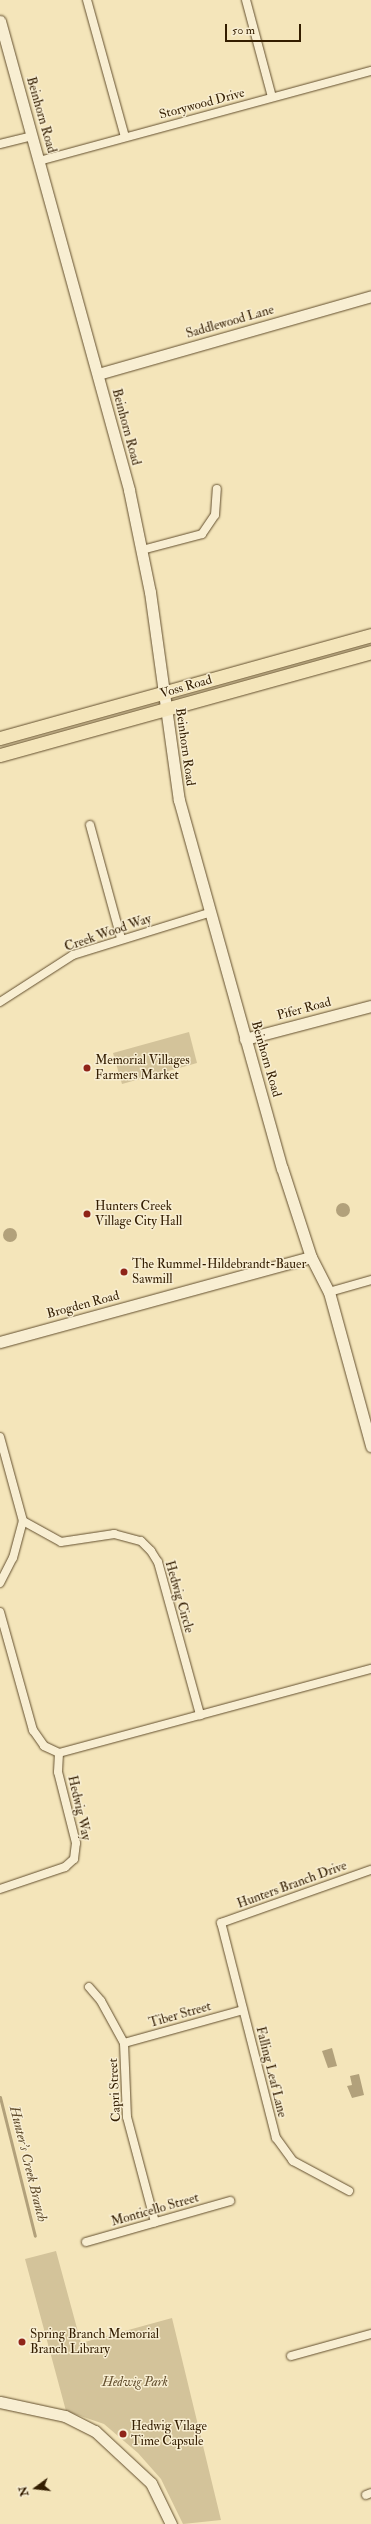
<!DOCTYPE html>
<style>
body{margin:0}
#map{position:relative;width:371px;height:2524px;overflow:hidden;background:#f4e5ba;font-family:"IM FELL Double Pica",serif}
div>[style]{position:absolute}
[style*='--x']{left:calc(var(--x)*1px);top:calc(var(--y)*1px);width:calc(var(--w)*1px);rotate:calc(var(--a)*1deg)}
.green>*{inset:0;background:#d3c39a}
.water>*{inset:0;background:#b2a17b}
.round{border-radius:50%}
.stream>*{height:3px;margin:-1.5px;padding:0 1.5px;transform-origin:1.5px;border-radius:1.5px;background:#b2a17b}
.roads{filter:drop-shadow(0 0 1px #634f2e) drop-shadow(0 0 1px #634f2e)}
.street>*{height:8px;margin:-4px;padding:0 4px;transform-origin:4px;border-radius:4px;background:#f8eed2}
.secondary>*{height:11px;margin:-5.5px;padding:0 5.5px;transform-origin:5.5px;border-radius:5.5px;background:#f8eed2}
.primary>*{height:13px;margin:-6.5px;padding:0 6.5px;transform-origin:6.5px;border-radius:6.5px;background:#f4e5ba}
.dots>*{width:11px;height:11px;translate:-50% -50%;box-sizing:border-box;border:2px solid #f8eed2;border-radius:50%}
span{translate:-50% -50%;white-space:nowrap;text-align:center;line-height:1.15;-webkit-text-stroke:3px #f8eed2;paint-order:stroke}
.street-label{font-size:13px;color:#331d00}
.poi-label{font-size:13px;color:#331d00}
.left{translate:0 -50%;text-align:left}
.park-label{font-size:13px;color:#634f2e;font-style:italic}
.water-label{font-size:14px;color:#5f4b2b;font-style:italic}
.north{position:absolute;left:16px;top:2468px;width:40px;height:40px;-webkit-text-stroke:3px #f8eed2;paint-order:stroke;rotate:255deg;font-size:11px;font-weight:700;line-height:16px;text-align:center;color:#331d00}
.north::after{content:'';display:block;margin:auto;width:14px;height:18px;background:#331d00;clip-path:polygon(50% 0,100% 100%,50% 72%,0 100%)}
.scale{position:absolute;left:225px;top:24px;width:76px;height:18px;box-sizing:border-box;border:2px solid #331d00;border-top:0;padding-left:5px;font-size:12px;line-height:14px;white-space:nowrap;color:#331d00;-webkit-text-stroke:3px #f8eed2;paint-order:stroke}
</style>
<div id="map">
<div class="green">
<i style="clip-path:polygon(189px 1032px,197px 1063px,122px 1084px,113px 1053px)"></i>
<i style="clip-path:polygon(56px 2251px,81px 2343px,172px 2318px,221px 2520px,183px 2524px,161px 2479px,138px 2453px,104px 2424px,66px 2411px,25px 2259px)"></i>
</div>
<div class="water">
<i class="round" style="left:336px;top:1203px;width:14px;height:14px"></i>
<i class="round" style="left:3px;top:1228px;width:14px;height:14px"></i>
<i style="clip-path:polygon(332px 2048px,337px 2066px,328px 2068px,322px 2051px)"></i>
<i style="clip-path:polygon(359px 2074px,364px 2095px,352px 2098px,347px 2086px,352px 2085px,350px 2076px)"></i>
</div>
<div class="stream">
<i style="--x:0;--y:2097;--w:143;--a:75.9"></i>
</div>
<div class="roads">
<div class="street">
<i style="--x:87;--y:0;--w:142;--a:74.5"></i>
<i style="--x:246;--y:0;--w:100;--a:75"></i>
<i style="--x:0;--y:144;--w:33;--a:-14"></i>
<i style="--x:39;--y:161;--w:344;--a:-15.2"></i>
<i style="--x:142;--y:550;--w:62;--a:-14.9"></i>
<i style="--x:202;--y:534;--w:23;--a:-56"></i>
<i style="--x:215;--y:515;--w:26;--a:-86"></i>
<i style="--x:90;--y:825;--w:117;--a:74.7"></i>
<i style="--x:0;--y:1002;--w:87;--a:-32.8"></i>
<i style="--x:73;--y:955;--w:142;--a:-17.2"></i>
<i style="--x:329;--y:1292;--w:44;--a:-15.9"></i>
<i style="--x:0;--y:1437;--w:87;--a:74.7"></i>
<i style="--x:23;--y:1521;--w:43;--a:28.9"></i>
<i style="--x:61;--y:1542;--w:54;--a:-8.6"></i>
<i style="--x:114;--y:1534;--w:28;--a:15"></i>
<i style="--x:141;--y:1541;--w:14;--a:45"></i>
<i style="--x:151;--y:1551;--w:13;--a:58"></i>
<i style="--x:158;--y:1562;--w:159;--a:74.6"></i>
<i style="--x:0;--y:1583;--w:28;--a:-63"></i>
<i style="--x:13;--y:1558;--w:38;--a:-75"></i>
<i style="--x:0;--y:1612;--w:123;--a:74.4"></i>
<i style="--x:33;--y:1730;--w:19;--a:55"></i>
<i style="--x:44;--y:1746;--w:17;--a:25"></i>
<i style="--x:59;--y:1753;--w:323;--a:-15.1"></i>
<i style="--x:0;--y:1889;--w:69;--a:-18.7"></i>
<i style="--x:65;--y:1867;--w:12;--a:-42"></i>
<i style="--x:74;--y:1859;--w:16;--a:-83"></i>
<i style="--x:76;--y:1843;--w:73;--a:-104.2"></i>
<i style="--x:58;--y:1772;--w:19;--a:-87"></i>
<i style="--x:89;--y:1987;--w:18;--a:49"></i>
<i style="--x:101;--y:2001;--w:48;--a:61.3"></i>
<i style="--x:124;--y:2043;--w:74;--a:87.7"></i>
<i style="--x:127;--y:2117;--w:109;--a:75.1"></i>
<i style="--x:124;--y:2043;--w:123;--a:-15.5"></i>
<i style="--x:349;--y:2191;--w:64;--a:-151.8"></i>
<i style="--x:293;--y:2161;--w:29;--a:-126"></i>
<i style="--x:276;--y:2138;--w:222;--a:-104.3"></i>
<i style="--x:221;--y:1923;--w:159;--a:-19.5"></i>
<i style="--x:86;--y:2242;--w:150;--a:-15.9"></i>
<i style="--x:291;--y:2356;--w:83;--a:-15.4"></i>
<i style="--x:366;--y:2495;--w:5;--a:-22"></i>
</div>
<div class="secondary">
<i style="--x:0;--y:21;--w:486;--a:74.6"></i>
<i style="--x:129;--y:490;--w:104;--a:78.4"></i>
<i style="--x:150;--y:592;--w:210;--a:82.1"></i>
<i style="--x:179;--y:800;--w:382;--a:74.4"></i>
<i style="--x:282;--y:1168;--w:94;--a:72"></i>
<i style="--x:311;--y:1257;--w:39;--a:63"></i>
<i style="--x:329;--y:1292;--w:160;--a:74.7"></i>
<i style="--x:98;--y:374;--w:284;--a:-15.9"></i>
<i style="--x:245;--y:1039;--w:130;--a:-14.7"></i>
<i style="--x:0;--y:1342;--w:322;--a:-15.3"></i>
<i style="--x:0;--y:2402;--w:66;--a:12.2"></i>
<i style="--x:65;--y:2416;--w:34;--a:27"></i>
<i style="--x:95;--y:2431;--w:76;--a:42.9"></i>
<i style="--x:151;--y:2483;--w:46;--a:64"></i>
</div>
<div class="primary">
<i style="--x:0;--y:738;--w:385;--a:-15.5"></i>
<i style="--x:0;--y:755;--w:385;--a:-15.5"></i>
</div>
</div>
<div class="dots">
<i style="left:87px;top:1068px;background:#8f2418"></i>
<i style="left:87px;top:1214px;background:#8f2418"></i>
<i style="left:124px;top:1272px;background:#8f2418"></i>
<i style="left:22px;top:2342px;background:#8f2418"></i>
<i style="left:123px;top:2434px;background:#8f2418"></i>
</div>
<div class="street-label">
<span style="left:202px;top:104px;rotate:-15deg">Storywood Drive</span>
<span style="left:41px;top:115px;rotate:74deg">Beinhorn Road</span>
<span style="left:230px;top:322px;rotate:-16deg">Saddlewood Lane</span>
<span style="left:126px;top:427px;rotate:75deg">Beinhorn Road</span>
<span style="left:186px;top:687px;rotate:-16deg">Voss Road</span>
<span style="left:185px;top:747px;rotate:82deg">Beinhorn Road</span>
<span style="left:108px;top:933px;rotate:-19deg">Creek Wood Way</span>
<span style="left:304px;top:1009px;rotate:-15deg">Pifer Road</span>
<span style="left:266px;top:1059px;rotate:74deg">Beinhorn Road</span>
<span style="left:83px;top:1305px;rotate:-15deg">Brogden Road</span>
<span style="left:179px;top:1597px;rotate:74deg">Hedwig Circle</span>
<span style="left:79px;top:1808px;rotate:77deg">Hedwig Way</span>
<span style="left:292px;top:1885px;rotate:-20deg">Hunters Branch Drive</span>
<span style="left:180px;top:2015px;rotate:-16deg">Tiber Street</span>
<span style="left:271px;top:2072px;rotate:76deg">Falling Leaf Lane</span>
<span style="left:115px;top:2090px;rotate:-93deg">Capri Street</span>
<span style="left:155px;top:2210px;rotate:-16deg">Monticello Street</span>
</div>
<div class="poi-label">
<span class="left" style="left:95px;top:1068px">Memorial Villages<br>Farmers Market</span>
<span class="left" style="left:95px;top:1214px">Hunters Creek<br>Village City Hall</span>
<span class="left" style="left:132px;top:1272px">The Rummel-Hildebrandt-Bauer<br>Sawmill</span>
<span class="left" style="left:30px;top:2342px">Spring Branch Memorial<br>Branch Library</span>
<span class="left" style="left:131px;top:2434px">Hedwig Vilage<br>Time Capsule</span>
</div>
<div class="park-label">
<span style="left:135px;top:2382px">Hedwig Park</span>
</div>
<div class="water-label">
<span style="left:28px;top:2164px;rotate:76deg">Hunter's Creek Branch</span>
</div>
<div class="north">N</div>
<div class="scale">50 m</div>
</div>
